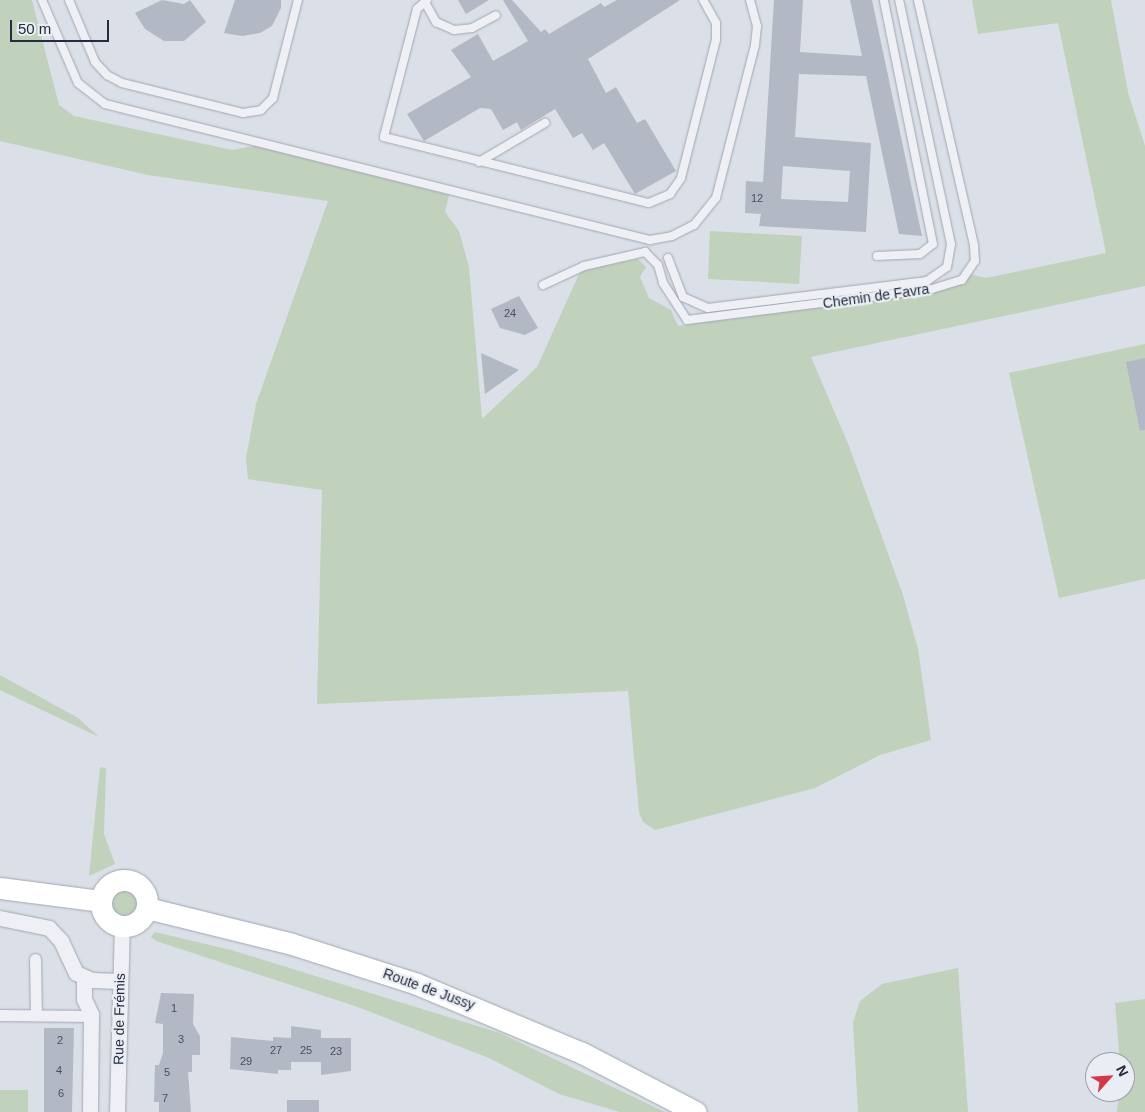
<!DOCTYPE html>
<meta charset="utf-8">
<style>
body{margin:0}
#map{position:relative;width:1145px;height:1112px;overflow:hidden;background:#dbdfe7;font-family:Arial,sans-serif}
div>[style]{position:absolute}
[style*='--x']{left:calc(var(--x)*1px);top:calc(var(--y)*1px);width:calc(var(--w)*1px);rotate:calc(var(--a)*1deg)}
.green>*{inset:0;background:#c0d1bc}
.round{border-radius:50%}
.building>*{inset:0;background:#b2b8c4}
.roads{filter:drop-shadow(0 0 1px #a0a6b1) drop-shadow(0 0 1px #a0a6b1)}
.service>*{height:8px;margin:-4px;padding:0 4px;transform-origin:4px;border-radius:4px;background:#eef0f5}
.pedestrian>*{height:11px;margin:-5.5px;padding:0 5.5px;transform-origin:5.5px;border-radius:5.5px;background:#eef0f5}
.minor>*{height:15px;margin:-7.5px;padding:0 7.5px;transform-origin:7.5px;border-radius:7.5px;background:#eef0f5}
.secondary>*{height:21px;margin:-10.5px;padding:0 10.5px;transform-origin:10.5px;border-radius:10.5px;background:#fff}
.secondary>.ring{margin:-10.5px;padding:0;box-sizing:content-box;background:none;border:21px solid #fff;border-radius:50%}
span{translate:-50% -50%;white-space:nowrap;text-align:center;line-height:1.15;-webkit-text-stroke:4.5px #eaeef4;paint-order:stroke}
.number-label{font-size:11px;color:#484f5f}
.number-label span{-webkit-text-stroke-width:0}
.street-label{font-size:14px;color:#242c3d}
.north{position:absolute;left:1085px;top:1052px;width:50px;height:50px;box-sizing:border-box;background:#eaeef4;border:1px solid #9ba0ab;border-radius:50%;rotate:64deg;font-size:14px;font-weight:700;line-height:20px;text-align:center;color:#242c3d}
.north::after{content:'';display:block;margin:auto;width:18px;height:22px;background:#d53746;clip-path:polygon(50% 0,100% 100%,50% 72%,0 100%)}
.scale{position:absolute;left:10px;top:20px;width:99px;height:22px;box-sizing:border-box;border:2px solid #242c3d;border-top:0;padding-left:6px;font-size:15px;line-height:18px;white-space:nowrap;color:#242c3d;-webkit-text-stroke:4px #eaeef4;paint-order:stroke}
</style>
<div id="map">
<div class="green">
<i style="clip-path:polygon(0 0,32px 0,59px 105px,74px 116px,232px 150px,258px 145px,449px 195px,445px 212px,459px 231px,469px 267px,482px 419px,537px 367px,580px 272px,603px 266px,638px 259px,646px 267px,640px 277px,649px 298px,671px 310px,678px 326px,932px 289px,969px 274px,986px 278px,1106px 253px,1058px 23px,978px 34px,972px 0,1111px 0,1128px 92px,1145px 146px,1145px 286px,811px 357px,849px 446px,903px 595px,918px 649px,931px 740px,880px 755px,815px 788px,655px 830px,643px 822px,639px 812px,628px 691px,317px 704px,322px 490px,248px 479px,246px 458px,256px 404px,328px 201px,148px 175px,0 141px)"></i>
<i style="clip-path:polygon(710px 231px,802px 236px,799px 284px,708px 279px)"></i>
<i style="clip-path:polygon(1145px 344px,1145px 579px,1059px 598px,1009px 373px)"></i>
<i style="clip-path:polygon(0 675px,78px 718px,99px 737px,0 690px)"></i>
<i style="clip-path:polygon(100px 767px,106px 768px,104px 834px,115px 864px,89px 876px)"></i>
<i class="round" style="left:109px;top:888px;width:30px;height:30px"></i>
<i style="clip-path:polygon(155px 932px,231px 950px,500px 1033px,665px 1112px,620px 1112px,559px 1094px,489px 1058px,355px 1006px,156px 941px,151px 937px)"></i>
<i style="clip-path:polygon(958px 968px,968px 1112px,858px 1112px,853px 1022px,860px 1001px,882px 984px)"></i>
<i style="clip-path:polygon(1145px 999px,1145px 1112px,1117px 1112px,1119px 1092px,1125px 1092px,1125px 1062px,1120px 1062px,1115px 1003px)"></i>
<i style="clip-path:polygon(0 1090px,28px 1090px,28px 1112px,0 1112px)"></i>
</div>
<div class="building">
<i style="clip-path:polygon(162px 0,184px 4px,190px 0,206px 22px,184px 41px,164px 41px,145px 29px,135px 13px)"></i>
<i style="clip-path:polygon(235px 0,281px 0,281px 8px,272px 26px,260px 33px,242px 36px,224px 33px)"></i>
<i style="clip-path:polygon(458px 0,489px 0,466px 14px)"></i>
<i style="clip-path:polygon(503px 0,512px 0,541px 32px,545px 29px,549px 34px,601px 3px,604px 7px,617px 0,680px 0,588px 59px,606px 93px,616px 87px,637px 123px,645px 119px,676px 171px,635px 194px,604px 143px,593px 150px,582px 133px,573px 138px,555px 109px,521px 130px,517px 122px,503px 130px,491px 109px,480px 108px,424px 141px,407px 114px,471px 77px,451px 50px,478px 34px,493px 61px,528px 41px)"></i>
<i style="clip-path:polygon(evenodd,774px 0,803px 0,800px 52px,862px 56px,850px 0,872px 0,922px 236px,899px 234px,866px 76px,799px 74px,795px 137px,871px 143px,866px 232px,759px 226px,761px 214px,745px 213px,746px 181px,763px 182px,774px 0,783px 166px,850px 171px,848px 202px,781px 199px,783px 166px)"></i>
<i style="clip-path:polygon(519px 296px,538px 328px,525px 335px,500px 328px,491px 309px)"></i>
<i style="clip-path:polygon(481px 353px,519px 370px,485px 394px)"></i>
<i style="clip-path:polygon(1145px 358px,1145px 430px,1140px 431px,1126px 362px)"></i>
<i style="clip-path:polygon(161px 993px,194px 994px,193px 1024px,200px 1036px,200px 1055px,192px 1055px,192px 1072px,188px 1072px,191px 1112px,159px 1112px,159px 1102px,154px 1102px,155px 1065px,159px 1065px,163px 1053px,163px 1024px,155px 1023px)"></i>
<i style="clip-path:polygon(291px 1026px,321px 1030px,321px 1038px,351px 1038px,351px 1071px,321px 1075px,321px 1062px,291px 1062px,291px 1070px,278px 1070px,278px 1074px,230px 1069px,231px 1037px,273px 1041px,273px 1037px,291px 1038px)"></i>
<i style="clip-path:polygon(44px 1028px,74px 1028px,72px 1112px,44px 1112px)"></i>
<i style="clip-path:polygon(287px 1100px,319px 1100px,319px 1112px,287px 1112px)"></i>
</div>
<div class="roads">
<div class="service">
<i style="--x:42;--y:0;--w:90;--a:66.6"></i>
<i style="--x:78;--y:83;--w:34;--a:38"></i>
<i style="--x:105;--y:104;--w:562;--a:14.01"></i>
<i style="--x:650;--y:240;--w:22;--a:-10"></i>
<i style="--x:672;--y:236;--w:25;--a:-27"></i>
<i style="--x:694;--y:225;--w:35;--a:-51"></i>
<i style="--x:716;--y:198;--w:158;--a:-75.7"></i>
<i style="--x:755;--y:45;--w:19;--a:-84"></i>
<i style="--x:757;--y:26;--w:27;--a:-105"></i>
<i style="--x:69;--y:0;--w:67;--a:67.2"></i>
<i style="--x:95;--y:62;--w:18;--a:47"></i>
<i style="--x:107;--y:75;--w:17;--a:28"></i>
<i style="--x:122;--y:83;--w:125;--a:13.9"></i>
<i style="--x:243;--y:113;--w:18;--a:-9"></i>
<i style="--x:261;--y:110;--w:17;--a:-45"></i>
<i style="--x:273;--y:98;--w:101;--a:-75.7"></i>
<i style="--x:427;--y:0;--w:13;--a:138"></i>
<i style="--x:417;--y:9;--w:132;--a:104.5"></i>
<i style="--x:384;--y:137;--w:273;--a:14"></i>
<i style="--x:649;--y:203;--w:23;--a:-23"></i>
<i style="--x:670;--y:194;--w:19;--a:-55"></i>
<i style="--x:681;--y:178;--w:142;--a:-75.8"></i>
<i style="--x:716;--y:40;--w:17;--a:-90"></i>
<i style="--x:716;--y:23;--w:26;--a:-119"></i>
<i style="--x:426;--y:4;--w:21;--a:61"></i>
<i style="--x:436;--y:22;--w:20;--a:24"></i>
<i style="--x:454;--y:30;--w:18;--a:-6"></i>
<i style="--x:472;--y:28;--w:27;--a:-28"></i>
<i style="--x:479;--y:162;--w:77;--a:-30.6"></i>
<i style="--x:877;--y:256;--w:43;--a:-2.7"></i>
<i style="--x:920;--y:254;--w:16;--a:-38"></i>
<i style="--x:933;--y:244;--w:249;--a:-101.4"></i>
<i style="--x:668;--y:258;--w:42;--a:69"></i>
<i style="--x:683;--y:297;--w:27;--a:24"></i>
<i style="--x:708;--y:308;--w:221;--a:-7"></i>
<i style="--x:927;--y:281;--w:24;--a:-35"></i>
<i style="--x:947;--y:267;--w:23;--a:-80"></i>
<i style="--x:951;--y:244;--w:249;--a:-102"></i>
<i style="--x:543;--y:285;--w:45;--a:-24.9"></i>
<i style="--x:584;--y:266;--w:63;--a:-12.9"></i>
<i style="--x:645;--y:252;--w:18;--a:45"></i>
<i style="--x:658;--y:265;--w:19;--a:74"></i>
<i style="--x:663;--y:283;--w:44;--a:57"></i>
<i style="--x:687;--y:320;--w:247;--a:-7.2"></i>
<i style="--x:932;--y:289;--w:31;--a:-17"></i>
<i style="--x:962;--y:280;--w:23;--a:-56"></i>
<i style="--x:975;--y:261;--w:16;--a:-94"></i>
<i style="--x:974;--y:245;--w:251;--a:-102.9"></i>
</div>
<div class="pedestrian">
<i style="--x:35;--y:959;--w:56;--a:89"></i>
<i style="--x:0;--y:1015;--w:91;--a:0.6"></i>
</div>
<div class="minor">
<i style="--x:0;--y:918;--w:50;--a:11.5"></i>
<i style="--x:49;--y:928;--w:18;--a:47"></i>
<i style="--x:61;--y:941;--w:35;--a:65"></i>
<i style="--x:76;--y:973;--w:17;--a:24"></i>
<i style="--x:92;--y:980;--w:27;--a:2"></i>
<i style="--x:84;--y:978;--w:21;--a:90"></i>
<i style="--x:84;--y:999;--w:17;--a:65"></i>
<i style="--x:91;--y:1014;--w:98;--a:90.6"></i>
<i style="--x:117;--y:1112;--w:186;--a:-88.5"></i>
</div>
<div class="secondary">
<i class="ring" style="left:101px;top:880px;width:25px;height:25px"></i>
<i style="--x:0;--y:888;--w:102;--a:7.3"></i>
<i style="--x:147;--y:908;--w:149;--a:13.9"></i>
<i style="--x:292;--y:944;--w:131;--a:17.7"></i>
<i style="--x:417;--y:984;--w:179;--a:22.7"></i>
<i style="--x:582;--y:1053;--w:128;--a:27.4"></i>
</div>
</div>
<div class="number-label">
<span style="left:757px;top:198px">12</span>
<span style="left:510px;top:313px">24</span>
<span style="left:174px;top:1008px">1</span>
<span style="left:181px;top:1039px">3</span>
<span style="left:60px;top:1040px">2</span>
<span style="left:276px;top:1050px">27</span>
<span style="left:306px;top:1050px">25</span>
<span style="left:336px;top:1051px">23</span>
<span style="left:246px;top:1061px">29</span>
<span style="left:59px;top:1070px">4</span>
<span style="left:167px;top:1072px">5</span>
<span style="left:61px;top:1093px">6</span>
<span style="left:165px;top:1098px">7</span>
</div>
<div class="street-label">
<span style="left:876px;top:296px;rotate:-8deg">Chemin de Favra</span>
<span style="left:429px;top:989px;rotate:20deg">Route de Jussy</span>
<span style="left:119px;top:1019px;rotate:-89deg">Rue de Frémis</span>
</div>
<div class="north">N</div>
<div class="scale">50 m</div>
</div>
